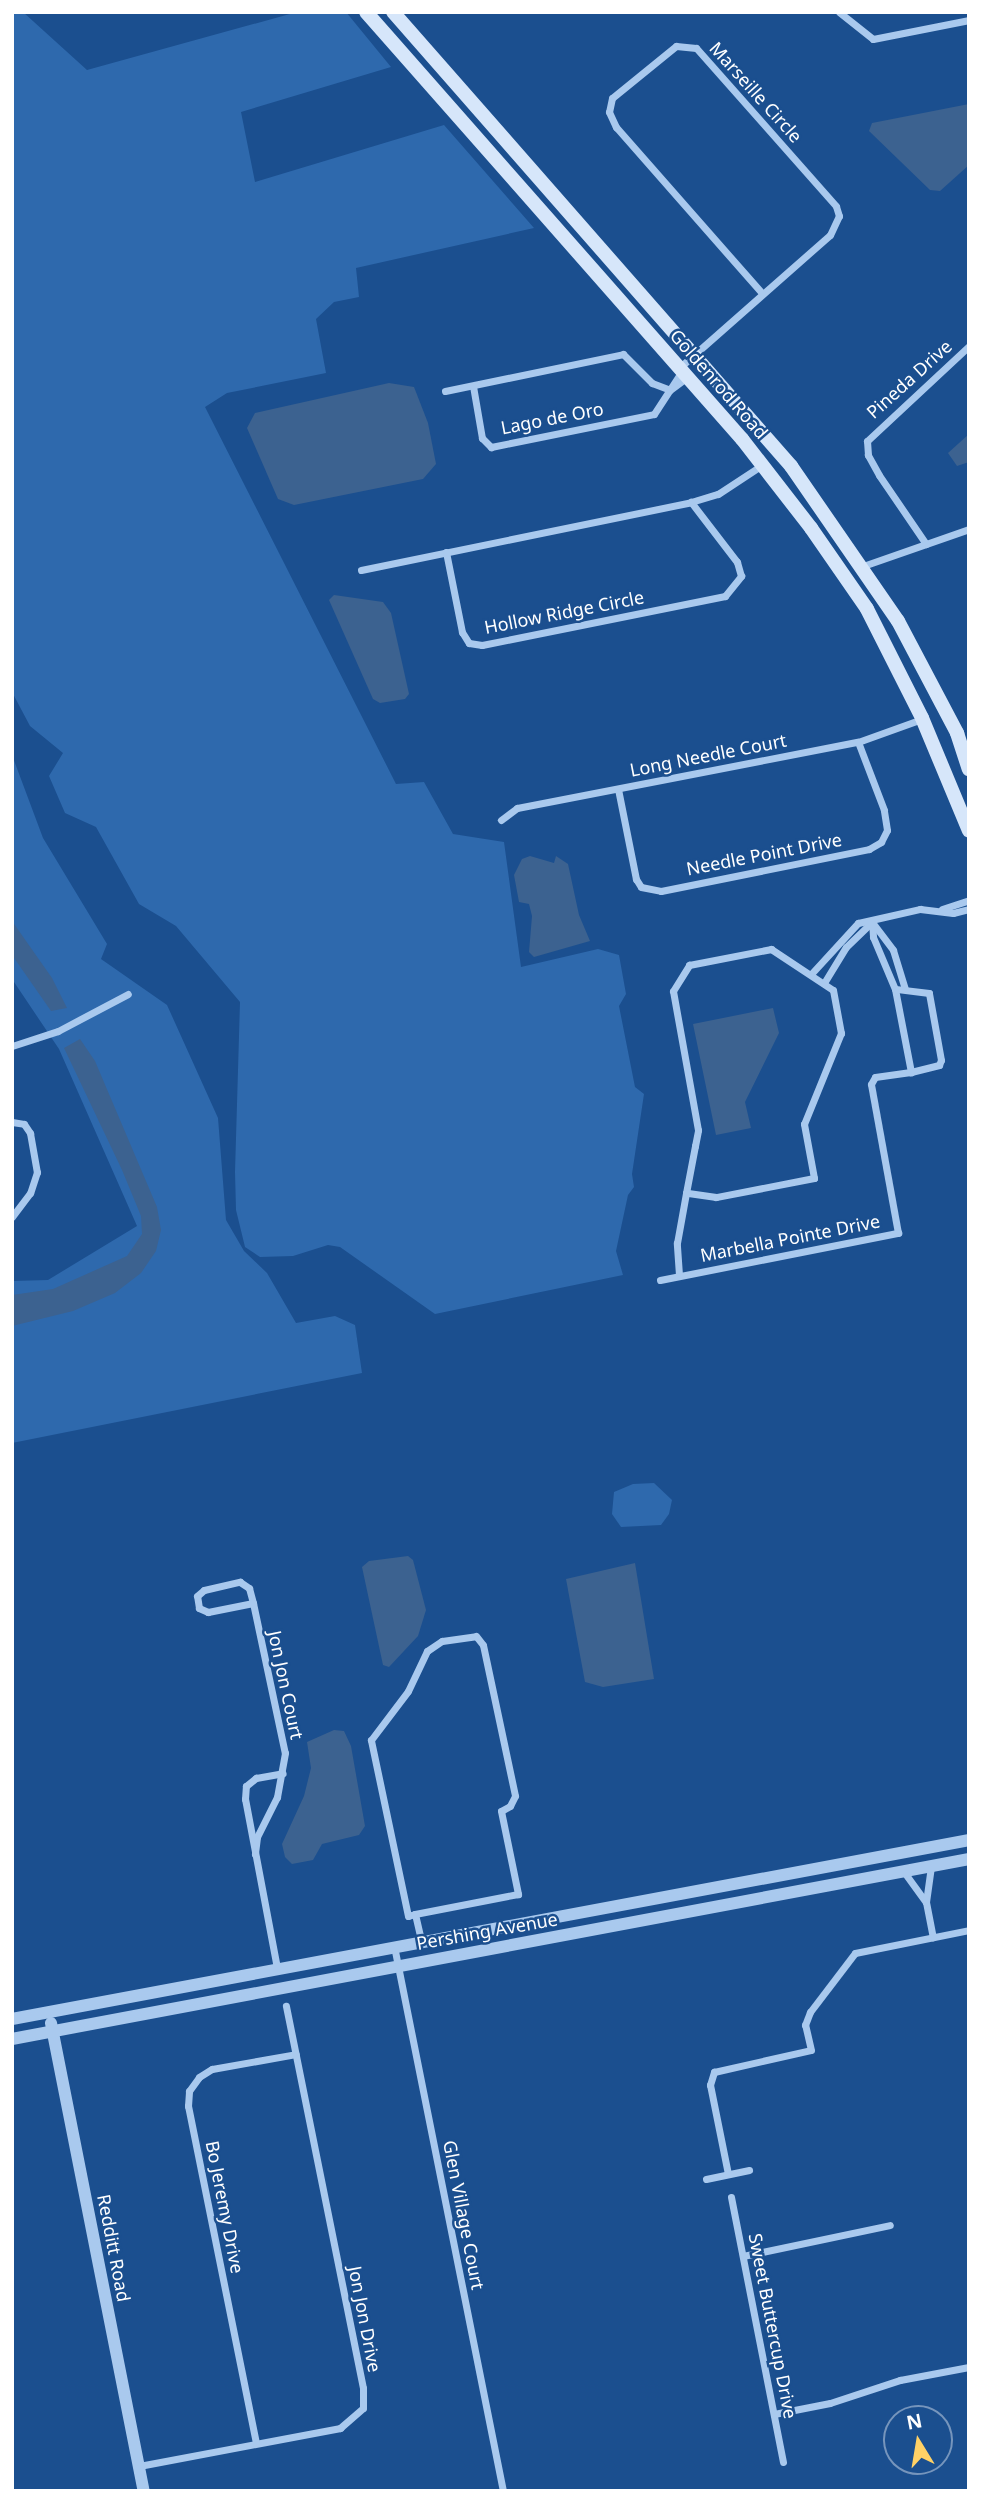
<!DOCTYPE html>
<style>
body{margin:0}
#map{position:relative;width:981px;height:2503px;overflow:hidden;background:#1b4f8f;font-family:"Noto Sans",sans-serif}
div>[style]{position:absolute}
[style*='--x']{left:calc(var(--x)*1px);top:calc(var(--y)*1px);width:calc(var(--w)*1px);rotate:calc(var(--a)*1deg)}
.green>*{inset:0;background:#2e69ad}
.water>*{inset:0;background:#3c6290}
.minor>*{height:7px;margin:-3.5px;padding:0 3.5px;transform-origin:3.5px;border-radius:3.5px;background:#a9c9ee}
.tertiary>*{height:12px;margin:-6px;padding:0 6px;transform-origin:6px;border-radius:6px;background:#a9c9ee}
.secondary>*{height:14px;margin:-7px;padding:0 7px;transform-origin:7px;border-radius:7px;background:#d6e6fa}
span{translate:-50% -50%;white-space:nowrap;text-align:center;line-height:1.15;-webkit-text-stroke:5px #1b4f8f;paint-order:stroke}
.street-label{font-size:18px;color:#fff}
.frame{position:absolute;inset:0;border:14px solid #fff;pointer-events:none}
.north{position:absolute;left:883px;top:2405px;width:70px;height:70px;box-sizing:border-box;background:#1b4f8f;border:2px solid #7695bc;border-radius:50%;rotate:349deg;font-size:19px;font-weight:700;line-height:28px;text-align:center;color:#fff}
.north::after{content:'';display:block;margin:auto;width:24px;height:32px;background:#ffd166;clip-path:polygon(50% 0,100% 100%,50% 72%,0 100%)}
</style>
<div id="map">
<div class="green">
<i style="clip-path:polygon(12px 12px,23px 12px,87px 70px,297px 12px,346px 12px,391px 67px,241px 112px,255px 182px,444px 125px,534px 228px,356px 268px,359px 297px,334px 302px,316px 319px,326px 373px,227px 393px,205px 407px,396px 784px,424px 782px,453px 834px,504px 842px,521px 967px,598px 949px,619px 955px,626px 994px,619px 1006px,635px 1087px,644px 1094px,632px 1174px,634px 1187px,628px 1195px,616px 1251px,623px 1275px,435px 1314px,340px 1247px,328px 1245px,293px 1256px,260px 1257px,245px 1247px,236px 1210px,235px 1172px,240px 1002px,176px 926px,139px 904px,96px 827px,65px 813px,49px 776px,63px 753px,30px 726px,12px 692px)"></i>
<i style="clip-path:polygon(12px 755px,43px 838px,107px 944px,101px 959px,167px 1005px,218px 1118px,226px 1220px,244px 1251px,267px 1273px,296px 1323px,335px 1316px,355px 1325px,362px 1373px,12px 1443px,12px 1281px,48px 1280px,137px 1226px,59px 1049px,12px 979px)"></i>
<i style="clip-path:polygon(654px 1483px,672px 1500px,669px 1514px,661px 1525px,621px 1527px,612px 1514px,614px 1492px,633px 1484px)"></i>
</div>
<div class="water">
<i style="clip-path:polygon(969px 104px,969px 165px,940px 191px,930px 190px,869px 131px,872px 123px)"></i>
<i style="clip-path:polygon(389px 383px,414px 387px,428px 423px,436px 464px,423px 479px,294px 505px,278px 499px,247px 428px,255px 413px)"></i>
<i style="clip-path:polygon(969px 434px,969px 462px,957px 466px,948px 453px)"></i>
<i style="clip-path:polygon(334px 595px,383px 602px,391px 613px,409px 694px,405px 699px,380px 703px,373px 699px,329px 600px)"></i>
<i style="clip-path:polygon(530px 856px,554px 863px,556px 856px,568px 864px,579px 915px,590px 941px,534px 957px,529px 952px,532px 916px,529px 904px,519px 902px,514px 875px,522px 859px)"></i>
<i style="clip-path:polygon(12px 921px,52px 978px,67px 1008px,51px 1011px,12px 955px)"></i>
<i style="clip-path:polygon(773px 1008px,779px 1033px,745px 1102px,751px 1128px,716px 1135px,693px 1024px)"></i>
<i style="clip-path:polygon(80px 1039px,95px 1061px,157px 1207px,161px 1230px,156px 1251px,141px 1273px,115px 1293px,73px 1311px,12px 1326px,12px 1295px,53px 1289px,127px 1256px,142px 1234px,141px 1216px,122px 1170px,64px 1048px)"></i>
<i style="clip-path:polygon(408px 1556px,413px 1560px,426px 1610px,418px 1636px,389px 1667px,383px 1665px,362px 1567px,369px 1561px)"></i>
<i style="clip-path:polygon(635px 1563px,654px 1679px,603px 1687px,585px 1682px,566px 1579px)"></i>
<i style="clip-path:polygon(334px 1730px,344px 1731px,351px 1746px,365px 1826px,359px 1835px,322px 1844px,313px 1860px,292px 1864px,285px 1857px,282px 1844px,304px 1796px,311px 1768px,307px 1742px)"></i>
</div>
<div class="minor">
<i style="--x:839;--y:12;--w:43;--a:38.5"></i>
<i style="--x:873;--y:39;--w:98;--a:-11.2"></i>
<i style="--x:679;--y:368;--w:201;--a:-41.4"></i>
<i style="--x:830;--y:235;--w:21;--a:-65"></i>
<i style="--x:839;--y:216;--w:10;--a:-107"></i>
<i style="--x:836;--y:206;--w:211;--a:-131.5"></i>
<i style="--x:696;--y:48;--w:20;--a:-174"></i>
<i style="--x:676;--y:46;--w:82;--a:140.9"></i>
<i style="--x:612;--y:98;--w:14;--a:102"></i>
<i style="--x:609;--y:112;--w:17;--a:65"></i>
<i style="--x:616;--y:127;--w:220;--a:48.7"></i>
<i style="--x:473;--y:386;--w:53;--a:80.2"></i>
<i style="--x:482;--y:438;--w:13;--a:45"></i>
<i style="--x:491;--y:447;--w:166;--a:-11.4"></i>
<i style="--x:654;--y:414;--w:51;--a:-56.9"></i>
<i style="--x:445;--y:391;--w:182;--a:-11.7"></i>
<i style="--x:623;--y:354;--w:41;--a:45"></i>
<i style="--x:652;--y:383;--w:19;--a:21"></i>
<i style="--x:670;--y:390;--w:21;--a:-37"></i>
<i style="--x:926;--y:544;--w:83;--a:-124.3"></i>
<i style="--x:879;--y:475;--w:23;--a:-119"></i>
<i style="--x:868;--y:455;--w:14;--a:-94"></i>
<i style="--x:867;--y:441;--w:139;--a:-43"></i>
<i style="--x:446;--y:552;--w:82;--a:78.7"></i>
<i style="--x:462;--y:632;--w:13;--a:58"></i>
<i style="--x:469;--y:643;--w:13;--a:9"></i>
<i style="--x:482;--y:645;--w:248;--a:-11.4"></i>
<i style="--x:725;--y:596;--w:26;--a:-51"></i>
<i style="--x:741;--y:576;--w:15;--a:-106"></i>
<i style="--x:737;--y:562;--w:76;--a:-127.5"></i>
<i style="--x:863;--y:566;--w:112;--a:-19.2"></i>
<i style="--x:361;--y:570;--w:337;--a:-11.6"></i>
<i style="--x:691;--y:502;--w:28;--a:-17"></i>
<i style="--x:718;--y:494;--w:53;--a:-33.4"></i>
<i style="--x:618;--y:789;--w:92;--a:78.7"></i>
<i style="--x:636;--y:879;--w:9;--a:58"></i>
<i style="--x:641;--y:887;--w:20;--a:11"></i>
<i style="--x:661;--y:891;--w:212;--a:-11.4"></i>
<i style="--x:869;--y:849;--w:14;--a:-30"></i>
<i style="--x:881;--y:842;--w:13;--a:-63"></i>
<i style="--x:887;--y:830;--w:20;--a:-99"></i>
<i style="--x:884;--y:810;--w:73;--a:-110.9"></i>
<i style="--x:501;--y:820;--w:20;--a:-37"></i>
<i style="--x:517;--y:808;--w:347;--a:-11"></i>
<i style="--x:858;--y:742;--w:68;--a:-19.8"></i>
<i style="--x:942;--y:909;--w:28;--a:-18"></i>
<i style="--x:872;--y:922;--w:15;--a:86"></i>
<i style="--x:873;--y:937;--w:56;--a:67.1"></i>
<i style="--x:895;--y:989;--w:85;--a:79.1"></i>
<i style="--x:872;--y:922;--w:35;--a:53"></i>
<i style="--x:893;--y:950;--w:41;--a:72.9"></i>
<i style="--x:812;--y:973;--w:68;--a:-47.4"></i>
<i style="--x:858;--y:923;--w:64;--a:-12.7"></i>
<i style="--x:920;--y:909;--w:33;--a:7"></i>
<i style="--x:953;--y:913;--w:16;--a:-14"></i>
<i style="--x:824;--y:983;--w:42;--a:-58.6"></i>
<i style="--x:846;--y:947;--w:36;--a:-44"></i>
<i style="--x:12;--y:1046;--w:48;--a:-18.1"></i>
<i style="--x:58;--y:1031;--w:79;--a:-27.9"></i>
<i style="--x:12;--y:1122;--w:12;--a:9"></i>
<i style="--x:24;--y:1124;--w:11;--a:56"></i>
<i style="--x:30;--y:1133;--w:40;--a:80"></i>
<i style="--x:37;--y:1172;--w:22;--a:108"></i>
<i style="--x:30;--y:1193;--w:30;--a:127"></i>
<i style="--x:679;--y:1275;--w:32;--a:-94"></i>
<i style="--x:677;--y:1243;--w:51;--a:-79.8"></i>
<i style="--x:686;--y:1193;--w:48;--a:-79.2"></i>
<i style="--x:695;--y:1146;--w:16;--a:-79"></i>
<i style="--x:698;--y:1130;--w:141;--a:-100.2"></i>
<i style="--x:673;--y:991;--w:31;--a:-58"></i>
<i style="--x:689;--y:965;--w:84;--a:-11"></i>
<i style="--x:771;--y:949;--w:74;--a:33.5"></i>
<i style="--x:833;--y:990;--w:44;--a:79.5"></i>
<i style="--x:841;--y:1033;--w:98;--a:112.1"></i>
<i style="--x:804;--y:1124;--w:55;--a:79.5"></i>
<i style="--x:814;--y:1178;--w:100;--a:169"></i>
<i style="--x:716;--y:1197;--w:30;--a:-172"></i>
<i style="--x:660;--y:1280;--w:243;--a:-11.2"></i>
<i style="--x:898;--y:1233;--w:151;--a:-100.3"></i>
<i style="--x:871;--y:1084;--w:8;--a:-60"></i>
<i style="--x:875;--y:1077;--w:36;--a:-8"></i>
<i style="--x:911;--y:1072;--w:29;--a:-14"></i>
<i style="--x:939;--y:1065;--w:5;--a:-68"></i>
<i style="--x:941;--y:1060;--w:68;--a:-100.2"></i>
<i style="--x:929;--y:993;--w:34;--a:-173"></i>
<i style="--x:253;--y:1603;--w:46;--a:168.7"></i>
<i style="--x:208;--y:1612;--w:10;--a:-156"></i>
<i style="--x:199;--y:1608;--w:12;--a:-99"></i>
<i style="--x:197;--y:1596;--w:9;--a:-41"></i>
<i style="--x:204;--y:1590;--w:37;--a:-13"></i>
<i style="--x:240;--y:1582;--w:11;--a:34"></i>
<i style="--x:249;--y:1588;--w:16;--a:75"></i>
<i style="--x:253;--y:1603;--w:153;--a:78"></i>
<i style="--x:285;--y:1753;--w:45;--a:100.3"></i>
<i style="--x:277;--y:1797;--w:45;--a:116.6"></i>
<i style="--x:257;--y:1837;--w:17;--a:97"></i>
<i style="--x:904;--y:1872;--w:37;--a:54"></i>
<i style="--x:926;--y:1902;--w:35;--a:-82"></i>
<i style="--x:926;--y:1902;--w:36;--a:79"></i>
<i style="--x:415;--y:1914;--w:7;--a:164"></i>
<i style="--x:408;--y:1916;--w:180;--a:-101.9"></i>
<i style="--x:371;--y:1740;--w:61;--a:-52.9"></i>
<i style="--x:408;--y:1691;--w:44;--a:-64.6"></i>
<i style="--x:427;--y:1651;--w:18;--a:-34"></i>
<i style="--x:442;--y:1641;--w:34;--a:-8"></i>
<i style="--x:476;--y:1636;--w:11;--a:52"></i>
<i style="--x:483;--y:1645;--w:154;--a:78"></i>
<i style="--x:515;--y:1796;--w:11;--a:117"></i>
<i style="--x:510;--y:1806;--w:10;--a:151"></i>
<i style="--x:501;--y:1811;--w:85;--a:78.4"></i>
<i style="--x:518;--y:1894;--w:105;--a:169"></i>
<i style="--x:415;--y:1914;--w:28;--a:77"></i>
<i style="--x:394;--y:1946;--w:556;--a:78.69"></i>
<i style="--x:277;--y:1968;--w:172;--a:-100.7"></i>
<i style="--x:245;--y:1799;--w:13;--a:-86"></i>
<i style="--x:246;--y:1786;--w:13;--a:-39"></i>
<i style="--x:256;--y:1778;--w:27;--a:-10"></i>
<i style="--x:728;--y:2174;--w:91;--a:-101.4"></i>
<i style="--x:710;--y:2085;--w:14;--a:-73"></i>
<i style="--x:714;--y:2072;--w:99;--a:-12.8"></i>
<i style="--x:811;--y:2050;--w:26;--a:-103"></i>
<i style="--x:805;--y:2025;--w:14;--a:-69"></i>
<i style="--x:810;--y:2012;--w:74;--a:-52.7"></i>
<i style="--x:855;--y:1953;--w:116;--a:-11.4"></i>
<i style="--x:706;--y:2179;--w:44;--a:-11.8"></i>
<i style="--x:731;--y:2197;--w:270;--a:78.9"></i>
<i style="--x:743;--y:2256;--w:150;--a:-11.9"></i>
<i style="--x:774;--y:2414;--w:57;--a:-11.1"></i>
<i style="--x:830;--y:2403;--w:74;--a:-18.2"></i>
<i style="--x:900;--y:2380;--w:70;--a:-10.7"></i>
<i style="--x:256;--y:2443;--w:344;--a:-101.4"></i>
<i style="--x:188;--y:2106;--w:15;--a:-86"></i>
<i style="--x:189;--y:2091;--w:17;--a:-54"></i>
<i style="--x:199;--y:2077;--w:15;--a:-32"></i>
<i style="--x:212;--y:2069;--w:85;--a:-10.1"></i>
<i style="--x:139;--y:2466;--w:205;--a:-10.7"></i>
<i style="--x:340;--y:2428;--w:30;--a:-41"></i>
<i style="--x:363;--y:2408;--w:20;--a:-90"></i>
<i style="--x:363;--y:2388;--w:390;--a:-101.4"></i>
</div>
<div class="tertiary">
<i style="--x:12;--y:2019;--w:974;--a:-10.59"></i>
<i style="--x:51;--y:2023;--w:477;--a:78.8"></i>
<i style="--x:12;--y:2039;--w:974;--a:-10.65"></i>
</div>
<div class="secondary">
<i style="--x:366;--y:12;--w:569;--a:48.63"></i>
<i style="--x:742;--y:439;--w:113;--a:52.2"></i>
<i style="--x:811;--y:528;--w:98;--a:55.3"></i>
<i style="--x:867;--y:609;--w:122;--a:63.2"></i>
<i style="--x:922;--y:718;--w:122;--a:67.4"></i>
<i style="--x:393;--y:12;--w:604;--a:48.76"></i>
<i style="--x:791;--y:466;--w:188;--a:55.4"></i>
<i style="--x:898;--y:621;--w:127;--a:62.2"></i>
<i style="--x:957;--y:733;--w:38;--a:72"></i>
</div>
<div class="street-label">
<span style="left:756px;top:92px;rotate:48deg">Marseille Circle</span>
<span style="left:909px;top:379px;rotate:-42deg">Pineda Drive</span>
<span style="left:719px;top:384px;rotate:49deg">Goldenrod Road</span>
<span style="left:552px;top:418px;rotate:-11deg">Lago de Oro</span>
<span style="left:564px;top:612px;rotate:-11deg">Hollow Ridge Circle</span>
<span style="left:708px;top:755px;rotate:-11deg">Long Needle Court</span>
<span style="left:764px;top:854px;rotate:-11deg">Needle Point Drive</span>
<span style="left:790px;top:1238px;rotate:-11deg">Marbella Pointe Drive</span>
<span style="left:286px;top:1685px;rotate:78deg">Jon Jon Court</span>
<span style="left:487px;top:1931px;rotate:-10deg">Pershing Avenue</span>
<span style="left:225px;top:2207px;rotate:79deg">Bo Jeremy Drive</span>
<span style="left:464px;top:2215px;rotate:79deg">Glen Village Court</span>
<span style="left:114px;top:2248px;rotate:79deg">Redditt Road</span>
<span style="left:365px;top:2319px;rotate:79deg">Jon Jon Drive</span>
<span style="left:773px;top:2326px;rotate:79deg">Sweet Buttercup Drive</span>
</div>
<div class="frame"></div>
<div class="north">N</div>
</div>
